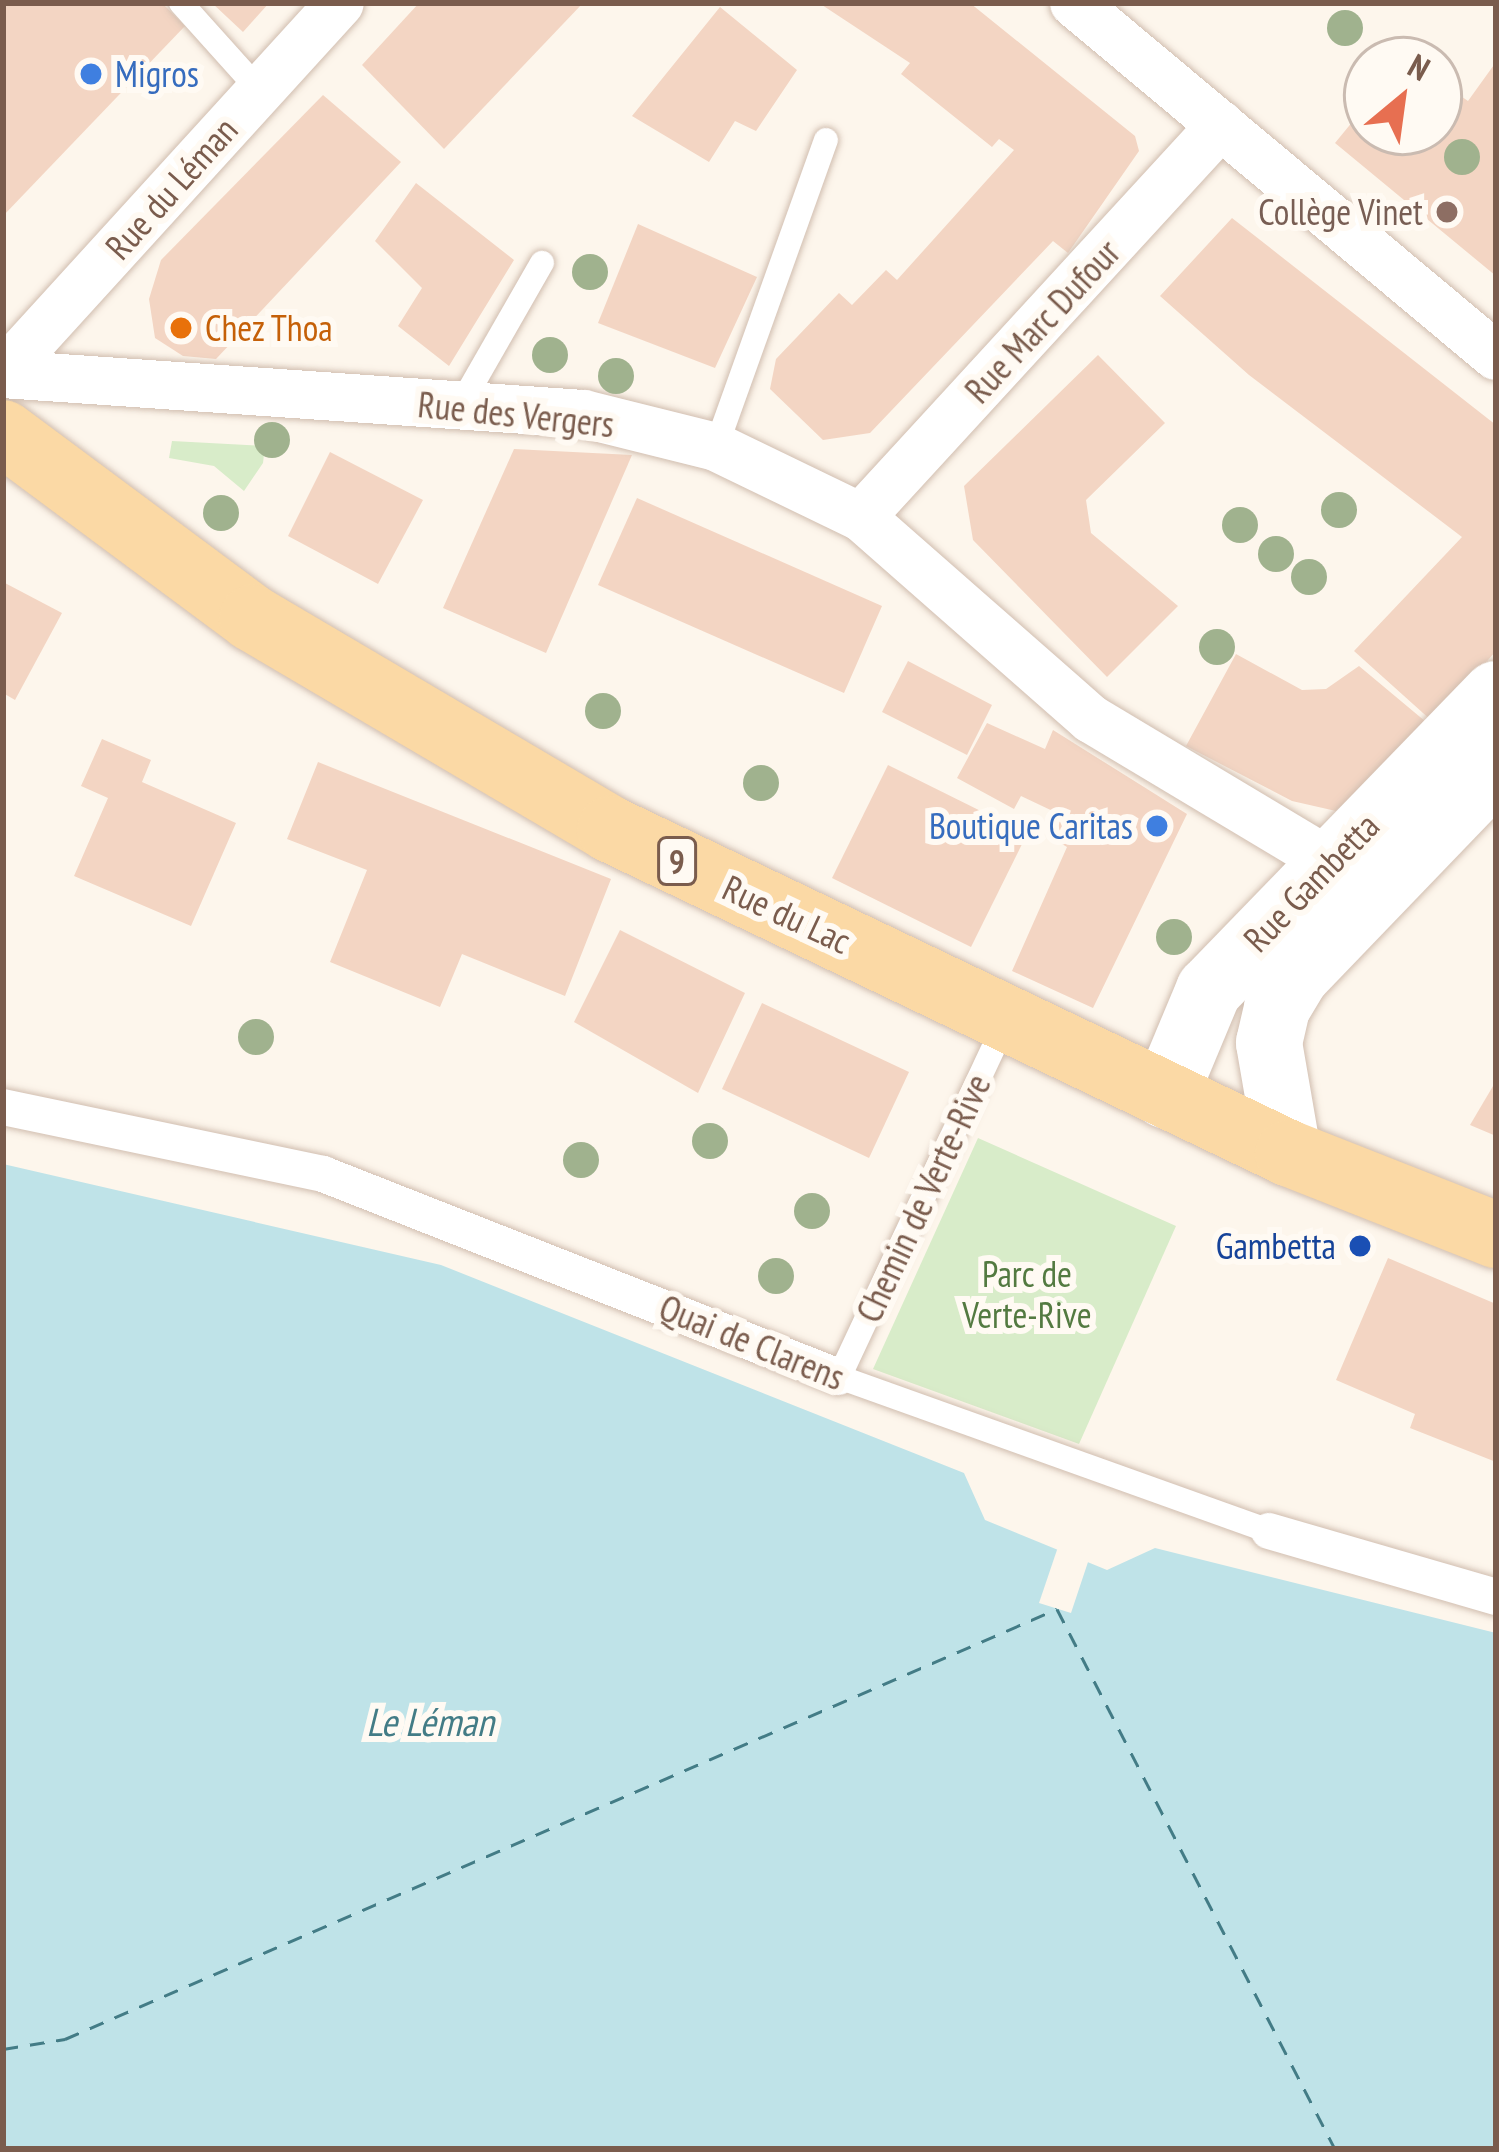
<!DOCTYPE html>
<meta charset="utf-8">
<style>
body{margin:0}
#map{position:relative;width:1499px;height:2152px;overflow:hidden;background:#fdf6ec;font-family:"PT Sans Narrow",sans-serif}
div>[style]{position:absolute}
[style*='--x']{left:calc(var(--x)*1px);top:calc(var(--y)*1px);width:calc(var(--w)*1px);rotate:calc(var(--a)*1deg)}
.green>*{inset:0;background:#d8ecc9}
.water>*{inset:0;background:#bfe3e8}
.pier>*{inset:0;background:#fdf6ec}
.ferry>*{height:3px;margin-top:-1.5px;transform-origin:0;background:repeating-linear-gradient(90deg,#437c86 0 15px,transparent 0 27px)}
.building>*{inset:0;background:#f3d5c3}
.roads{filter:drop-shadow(0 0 3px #d1beb0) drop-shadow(0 0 3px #d1beb0)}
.service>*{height:24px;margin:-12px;padding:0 12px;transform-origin:12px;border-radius:12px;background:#fff}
.pedestrian>*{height:36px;margin:-18px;padding:0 18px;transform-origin:18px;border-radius:18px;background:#fff}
.minor>*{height:48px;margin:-24px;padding:0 24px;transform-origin:24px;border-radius:24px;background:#fff}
.secondary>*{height:66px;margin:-33px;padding:0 33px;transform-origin:33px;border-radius:33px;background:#fff}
.primary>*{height:66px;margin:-33px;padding:0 33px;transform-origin:33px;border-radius:33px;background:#fbd9a5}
.trees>*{width:36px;height:36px;margin:-18px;border-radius:50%;background:#a0b28e}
.dots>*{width:33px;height:33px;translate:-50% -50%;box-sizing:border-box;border:6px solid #fffaf3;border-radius:50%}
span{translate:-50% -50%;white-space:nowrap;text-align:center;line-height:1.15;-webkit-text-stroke:12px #fffaf3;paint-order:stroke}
.shield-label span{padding:3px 9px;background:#fffaf3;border:3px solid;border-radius:9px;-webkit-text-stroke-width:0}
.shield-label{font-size:33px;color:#7a5c4d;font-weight:700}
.shop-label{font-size:36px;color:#366cbe}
.left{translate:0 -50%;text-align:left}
.right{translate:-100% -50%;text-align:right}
.street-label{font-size:36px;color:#7a5c4d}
.education-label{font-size:36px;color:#785e54}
.food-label{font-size:36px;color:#c56008}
.transit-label{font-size:36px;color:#164399}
.park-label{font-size:36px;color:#537a41}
.water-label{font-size:39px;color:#437c86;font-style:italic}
.frame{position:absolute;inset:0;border:6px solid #7a5c4d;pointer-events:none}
.north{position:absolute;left:1343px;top:36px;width:120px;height:120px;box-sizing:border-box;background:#fffaf3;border:3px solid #cabbb1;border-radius:50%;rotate:29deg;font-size:33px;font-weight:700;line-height:48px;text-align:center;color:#7a5c4d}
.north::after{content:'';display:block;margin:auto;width:42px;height:54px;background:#e76f51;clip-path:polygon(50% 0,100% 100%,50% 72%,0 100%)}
</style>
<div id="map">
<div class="green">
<i style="clip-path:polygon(172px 441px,265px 446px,263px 463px,244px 491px,214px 466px,169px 458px)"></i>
<i style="clip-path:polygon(978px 1138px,1176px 1226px,1079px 1444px,873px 1369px)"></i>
</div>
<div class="water">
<i style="clip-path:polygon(3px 1164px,441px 1265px,964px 1473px,985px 1520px,1107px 1570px,1155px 1548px,1496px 1633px,1496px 2149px,3px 2149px)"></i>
</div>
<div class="pier">
<i style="clip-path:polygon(1059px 1544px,1090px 1556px,1071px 1613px,1039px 1603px)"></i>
</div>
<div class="ferry">
<i style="--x:3;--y:2049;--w:63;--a:-9.2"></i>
<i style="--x:65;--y:2039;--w:1081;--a:-23.44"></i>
<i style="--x:1057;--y:1609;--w:607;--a:62.76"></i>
</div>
<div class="building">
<i style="clip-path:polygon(3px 3px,162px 3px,185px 26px,3px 216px)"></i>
<i style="clip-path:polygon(212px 3px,269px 3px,243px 32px)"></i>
<i style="clip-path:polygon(419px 3px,583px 3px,444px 149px,362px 65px)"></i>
<i style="clip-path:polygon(819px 3px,970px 3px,1135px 136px,1139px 151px,1068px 253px,1053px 241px,870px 433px,823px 440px,770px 389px,776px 359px,839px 293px,852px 305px,886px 270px,897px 280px,1014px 150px,999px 139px,992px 147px,901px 74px,910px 63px)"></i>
<i style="clip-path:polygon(720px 7px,797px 70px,756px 131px,735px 121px,709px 162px,632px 116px)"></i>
<i style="clip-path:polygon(1496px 62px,1496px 276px,1335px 143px,1367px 104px,1367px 132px,1439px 132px,1439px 81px,1468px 101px)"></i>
<i style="clip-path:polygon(323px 95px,401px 162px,216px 359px,183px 356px,155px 338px,149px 299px,161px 260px)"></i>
<i style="clip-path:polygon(416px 183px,514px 260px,449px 366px,398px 326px,422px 288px,375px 241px)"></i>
<i style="clip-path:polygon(1232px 218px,1496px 425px,1496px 651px,1433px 722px,1354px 651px,1462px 537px,1249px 375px,1160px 296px)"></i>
<i style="clip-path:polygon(638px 224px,757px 277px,715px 368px,598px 323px)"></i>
<i style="clip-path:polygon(1098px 355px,1165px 423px,1086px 500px,1091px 533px,1178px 606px,1107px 677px,973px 540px,964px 486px)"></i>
<i style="clip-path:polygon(514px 449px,632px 455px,546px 653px,443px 608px)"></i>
<i style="clip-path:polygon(330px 452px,423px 500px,378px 584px,288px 536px)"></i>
<i style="clip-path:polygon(637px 498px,882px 606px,844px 693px,598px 585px)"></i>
<i style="clip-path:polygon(3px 582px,62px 613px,15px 700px,3px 693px)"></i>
<i style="clip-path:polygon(1236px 654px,1302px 690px,1326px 689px,1359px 666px,1432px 727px,1336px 811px,1292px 801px,1186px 746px)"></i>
<i style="clip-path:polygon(908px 661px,992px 705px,967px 755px,882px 712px)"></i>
<i style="clip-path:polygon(987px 723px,1045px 749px,1053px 730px,1187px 814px,1093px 1008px,1012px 971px,1067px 847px,1050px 837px,1059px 814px,1021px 796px,1014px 809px,957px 778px)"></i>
<i style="clip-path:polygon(102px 739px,151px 760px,142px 782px,236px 823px,191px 926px,74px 876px,108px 798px,81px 786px)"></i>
<i style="clip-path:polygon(318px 762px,611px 879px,565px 996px,462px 954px,440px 1007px,330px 962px,367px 870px,287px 839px)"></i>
<i style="clip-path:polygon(888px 765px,1027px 834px,971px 947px,832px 878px)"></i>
<i style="clip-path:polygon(620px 930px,745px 993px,698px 1093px,574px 1022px)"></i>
<i style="clip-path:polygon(762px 1003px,909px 1072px,869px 1158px,722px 1089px)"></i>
<i style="clip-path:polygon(1496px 1081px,1496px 1136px,1470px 1125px)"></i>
<i style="clip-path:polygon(1388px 1258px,1496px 1304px,1496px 1462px,1410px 1428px,1415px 1414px,1336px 1380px)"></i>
</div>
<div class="roads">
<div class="service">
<i style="--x:181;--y:3;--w:118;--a:48.1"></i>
<i style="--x:460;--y:406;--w:165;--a:-60.2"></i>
<i style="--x:716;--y:447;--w:326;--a:-70.3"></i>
<i style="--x:1006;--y:1021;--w:393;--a:115.1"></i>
<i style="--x:839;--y:1377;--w:457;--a:19.7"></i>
</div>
<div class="pedestrian">
<i style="--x:3;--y:1107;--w:327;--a:11.8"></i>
<i style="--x:323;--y:1174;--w:554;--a:21.48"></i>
<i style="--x:1269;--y:1531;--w:236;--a:16.2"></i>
</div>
<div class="minor">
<i style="--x:1074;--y:3;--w:550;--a:39.91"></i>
<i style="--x:3;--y:373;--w:500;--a:-47.67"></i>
<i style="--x:3;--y:374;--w:582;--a:3.94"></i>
<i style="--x:584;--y:414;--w:136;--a:14"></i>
<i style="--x:716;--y:447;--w:161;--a:25.8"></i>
<i style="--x:861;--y:517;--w:306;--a:41.3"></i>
<i style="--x:1091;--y:719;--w:276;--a:30.9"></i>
<i style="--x:861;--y:517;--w:532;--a:-47.44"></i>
</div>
<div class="secondary">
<i style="--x:1165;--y:1095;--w:114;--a:-67.3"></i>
<i style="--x:1209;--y:990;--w:412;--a:-45.9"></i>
<i style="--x:1288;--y:1153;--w:112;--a:-99.8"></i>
<i style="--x:1269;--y:1043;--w:36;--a:-77"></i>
<i style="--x:1277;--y:1008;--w:37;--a:-59"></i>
<i style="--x:1296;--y:976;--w:289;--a:-46.1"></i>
</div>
<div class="primary">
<i style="--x:3;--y:433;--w:310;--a:36.6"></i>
<i style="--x:252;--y:618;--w:416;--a:30.5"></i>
<i style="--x:610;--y:829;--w:751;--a:25.54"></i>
<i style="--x:1288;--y:1153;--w:224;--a:21.5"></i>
</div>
</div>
<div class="trees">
<i style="left:1345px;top:28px"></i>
<i style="left:1462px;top:157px"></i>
<i style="left:590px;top:272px"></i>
<i style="left:550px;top:355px"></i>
<i style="left:616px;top:376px"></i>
<i style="left:272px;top:440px"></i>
<i style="left:1339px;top:510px"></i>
<i style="left:221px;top:513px"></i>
<i style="left:1240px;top:525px"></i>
<i style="left:1276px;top:554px"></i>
<i style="left:1309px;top:577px"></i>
<i style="left:1217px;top:647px"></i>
<i style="left:603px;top:711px"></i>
<i style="left:761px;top:783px"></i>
<i style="left:1174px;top:937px"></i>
<i style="left:256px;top:1037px"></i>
<i style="left:710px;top:1141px"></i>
<i style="left:581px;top:1160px"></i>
<i style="left:812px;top:1211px"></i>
<i style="left:776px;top:1276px"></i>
</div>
<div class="dots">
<i style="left:91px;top:74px;background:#3f7fe0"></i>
<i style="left:1447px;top:212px;background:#8d6e63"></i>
<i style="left:181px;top:328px;background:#e8710a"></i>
<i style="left:1157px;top:826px;background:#3f7fe0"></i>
<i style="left:1360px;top:1246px;background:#1a4fb4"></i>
</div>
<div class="shield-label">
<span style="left:677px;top:861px">9</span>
</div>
<div class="shop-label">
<span class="left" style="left:115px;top:74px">Migros</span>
<span class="right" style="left:1133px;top:826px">Boutique Caritas</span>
</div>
<div class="street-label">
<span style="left:171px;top:188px;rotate:-48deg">Rue du Léman</span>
<span style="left:1042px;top:321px;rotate:-47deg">Rue Marc Dufour</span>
<span style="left:516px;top:414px;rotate:6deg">Rue des Vergers</span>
<span style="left:1311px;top:882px;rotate:-46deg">Rue Gambetta</span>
<span style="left:787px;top:914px;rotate:25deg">Rue du Lac</span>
<span style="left:923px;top:1198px;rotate:-65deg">Chemin de Verte-Rive</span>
<span style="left:752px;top:1342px;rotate:22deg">Quai de Clarens</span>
</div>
<div class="education-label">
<span class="right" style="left:1423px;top:212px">Collège Vinet</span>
</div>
<div class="food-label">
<span class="left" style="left:205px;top:328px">Chez Thoa</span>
</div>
<div class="transit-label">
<span class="right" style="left:1336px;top:1246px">Gambetta</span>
</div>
<div class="park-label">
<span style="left:1027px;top:1294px">Parc de<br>Verte-Rive</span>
</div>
<div class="water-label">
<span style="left:430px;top:1722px">Le Léman</span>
</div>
<div class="frame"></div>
<div class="north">N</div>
</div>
